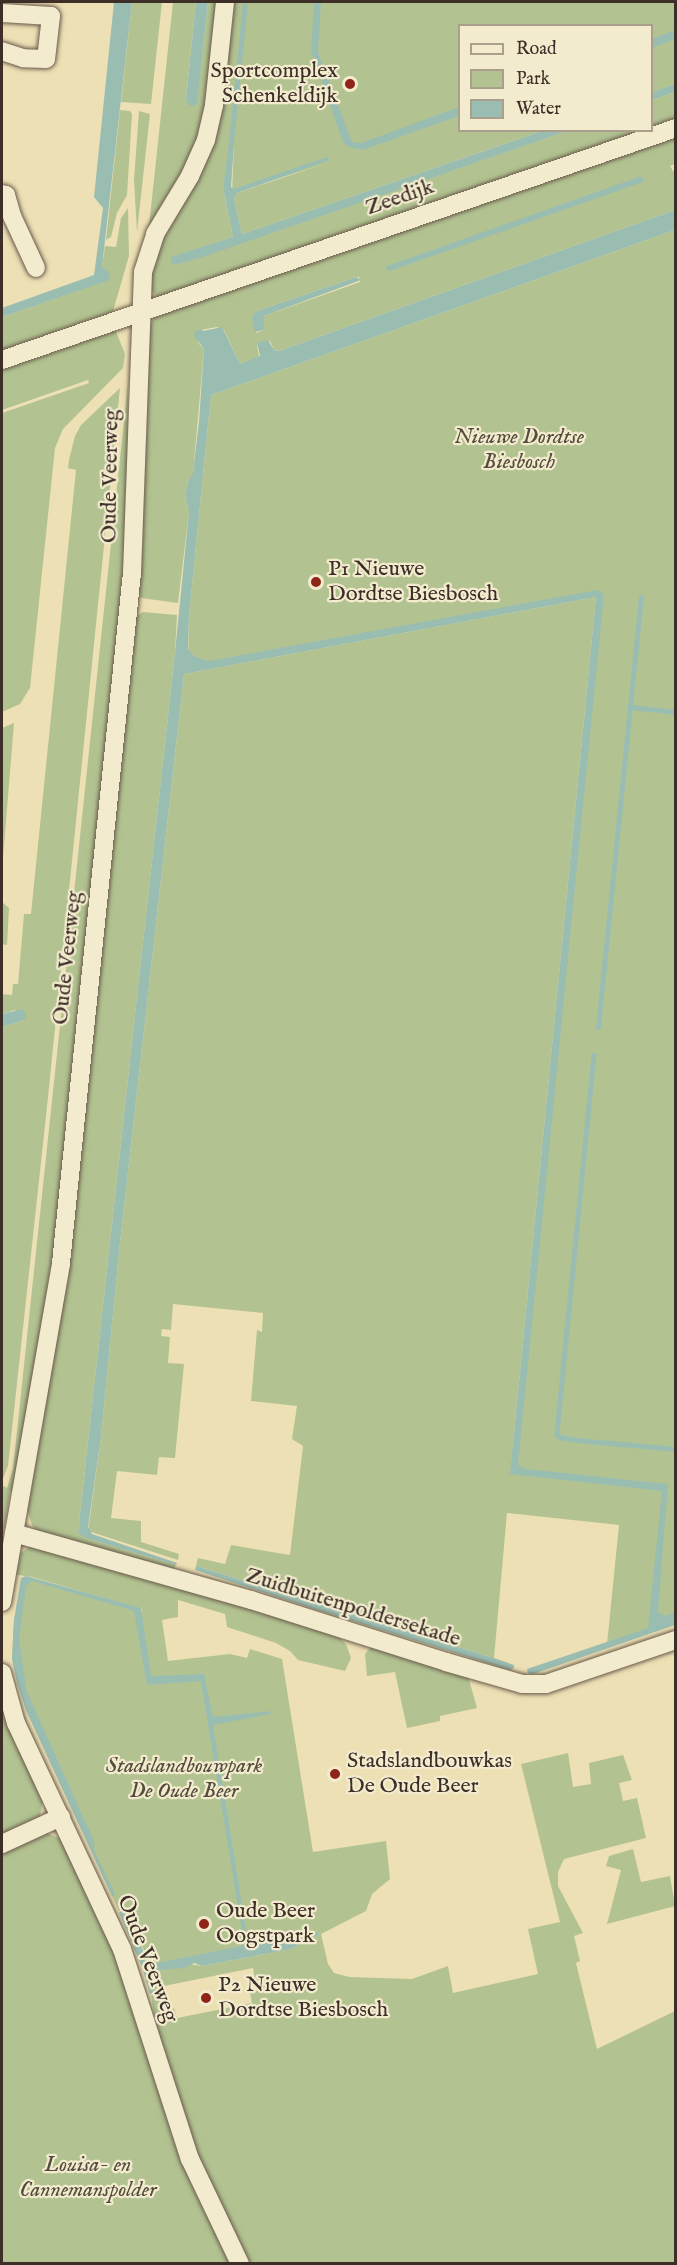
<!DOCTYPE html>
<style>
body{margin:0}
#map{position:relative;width:677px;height:2265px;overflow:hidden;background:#ede0b4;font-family:"IM FELL English",serif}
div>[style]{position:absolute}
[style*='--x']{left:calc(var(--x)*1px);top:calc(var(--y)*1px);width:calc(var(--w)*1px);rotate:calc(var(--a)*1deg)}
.green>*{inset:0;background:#b2c391}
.water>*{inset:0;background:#9abdb2}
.stream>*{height:4.5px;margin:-2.25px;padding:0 2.25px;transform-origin:2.25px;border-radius:2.25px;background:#9abdb2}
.roads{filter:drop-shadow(0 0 2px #695a4b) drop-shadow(0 0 2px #695a4b)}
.minor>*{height:18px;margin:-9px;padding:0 9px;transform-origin:9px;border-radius:9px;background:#f3ebce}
.dots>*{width:16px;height:16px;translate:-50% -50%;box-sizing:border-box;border:3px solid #f3ebce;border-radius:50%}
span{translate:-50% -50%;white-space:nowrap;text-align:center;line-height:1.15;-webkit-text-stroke:4.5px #f3ebce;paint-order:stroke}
.poi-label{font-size:22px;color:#3d2e28}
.right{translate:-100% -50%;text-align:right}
.left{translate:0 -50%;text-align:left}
.street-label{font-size:22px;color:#3d2e28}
.park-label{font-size:22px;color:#544c3d;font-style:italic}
.frame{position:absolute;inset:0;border:3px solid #3d2e28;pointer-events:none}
.legend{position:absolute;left:458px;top:24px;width:195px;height:108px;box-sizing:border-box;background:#f3ebce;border:2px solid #aa9f8c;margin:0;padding:8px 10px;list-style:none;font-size:18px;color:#3d2e28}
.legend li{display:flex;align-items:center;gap:12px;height:30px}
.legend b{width:30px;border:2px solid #aa9f8c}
</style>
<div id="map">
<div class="green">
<i style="clip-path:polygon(132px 2px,162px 2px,151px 104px,121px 102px)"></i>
<i style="clip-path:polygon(173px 2px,196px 2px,186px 98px,197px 103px,208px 2px,216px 2px,206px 104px,200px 131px,189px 160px,149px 226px)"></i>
<i style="clip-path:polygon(233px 2px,675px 2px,675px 84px,652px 92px,652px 26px,460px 26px,460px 130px,542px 131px,242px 234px,234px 199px,237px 193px,327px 163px,232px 193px,234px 144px,231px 143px,223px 188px,233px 237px,175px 257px,174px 265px,567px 131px,652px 130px,652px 100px,675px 92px,675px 123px,159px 299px,150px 289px,149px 282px,158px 246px,188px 194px)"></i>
<i style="clip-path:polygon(120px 110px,130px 111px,132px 114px,127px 195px,117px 213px,111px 237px,106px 240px)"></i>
<i style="clip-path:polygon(139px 111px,150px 114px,137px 232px,134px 180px)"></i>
<i style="clip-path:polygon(evenodd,675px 132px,675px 164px,670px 166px,673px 171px,675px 170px,675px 210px,279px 351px,274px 350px,270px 341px,257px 345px,259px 357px,240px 364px,224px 330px,217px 327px,195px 331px,199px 344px,204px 349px,193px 474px,188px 482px,185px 495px,189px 512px,178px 603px,141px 598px,137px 593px,149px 326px,155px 317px,675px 132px,356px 277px,359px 277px,360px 282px,264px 316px,264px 330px,256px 333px,257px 311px,356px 277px)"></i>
<i style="clip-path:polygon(128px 208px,129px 256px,111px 318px,2px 355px,2px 317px,109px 280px,102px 267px,105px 246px,116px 247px,121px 218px)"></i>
<i style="clip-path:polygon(675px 230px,675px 1620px,607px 1644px,619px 1525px,507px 1513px,494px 1658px,196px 1566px,198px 1558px,225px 1564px,231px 1545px,290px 1555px,303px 1446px,292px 1439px,297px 1406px,251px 1401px,257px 1330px,262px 1332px,263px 1313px,173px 1304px,171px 1330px,162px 1329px,161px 1336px,170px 1337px,168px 1363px,184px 1364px,175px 1458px,159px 1457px,157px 1475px,117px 1471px,111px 1518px,141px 1521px,141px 1542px,179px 1554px,178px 1560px,88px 1531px,101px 1437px,119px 1252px,184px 674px,596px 597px,510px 1474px,602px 598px,596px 592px,188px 668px,189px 616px,211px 395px)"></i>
<i style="clip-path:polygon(115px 329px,125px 354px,123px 368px,63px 429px,55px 448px,30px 688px,20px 704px,2px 712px,2px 413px,89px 383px,88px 380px,2px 410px,2px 365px)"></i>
<i style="clip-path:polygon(128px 383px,127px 543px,52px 1267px,14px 1492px,10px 1491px,2px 1543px,2px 1485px,7px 1488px,13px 1469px)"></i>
<i style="clip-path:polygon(120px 388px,47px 1107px,8px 1466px,2px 1481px,2px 1027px,24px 1020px,15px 1010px,2px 1014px,2px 994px,12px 995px,13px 984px,18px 984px,24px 914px,31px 914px,76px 470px,68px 468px,69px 460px,75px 436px,81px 425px)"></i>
<i style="clip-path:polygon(143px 612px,177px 615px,175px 652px,78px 1533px,83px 1537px,176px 1565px,173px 1570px,38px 1533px,32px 1525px,27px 1509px,135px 617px)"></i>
<i style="clip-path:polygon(14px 723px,2px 870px,2px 728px)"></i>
<i style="clip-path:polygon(2px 902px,9px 908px,7px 945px,2px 944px)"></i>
<i style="clip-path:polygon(evenodd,37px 1546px,128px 1570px,339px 1637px,346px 1644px,351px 1658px,345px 1671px,298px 1660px,290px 1651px,276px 1643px,227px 1627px,225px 1614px,178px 1600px,178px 1617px,162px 1620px,168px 1661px,230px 1654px,247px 1658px,250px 1649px,282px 1659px,313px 1852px,386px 1841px,390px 1879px,372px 1894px,366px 1911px,321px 1934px,328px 1964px,334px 1973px,349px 1977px,412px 1979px,448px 1966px,453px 1993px,538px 1974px,528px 1929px,560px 1922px,521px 1764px,568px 1753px,573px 1787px,591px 1784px,589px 1763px,623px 1755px,632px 1780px,619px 1783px,623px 1801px,637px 1798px,646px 1838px,564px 1859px,558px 1872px,558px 1886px,583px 1933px,574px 1936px,580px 1961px,576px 1963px,597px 2049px,675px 2011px,675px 2263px,250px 2263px,196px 2151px,155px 2020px,151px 1995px,153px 1995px,152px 1975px,163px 1968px,185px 1968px,189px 1964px,202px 1966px,291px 1949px,320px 1934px,317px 1932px,155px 1964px,149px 1961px,124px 1908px,119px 1911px,26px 1710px,12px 1659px,14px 1620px,24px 1578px,142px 1612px,142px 1609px,32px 1577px,11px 1574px,19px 1554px,29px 1547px,37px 1546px,253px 1968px,257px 1991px,250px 1993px,252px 2003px,177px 2018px,174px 2008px,166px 2015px,159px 1987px,253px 1968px)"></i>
<i style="clip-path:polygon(371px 1647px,468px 1676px,477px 1708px,440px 1716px,440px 1721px,407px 1728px,395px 1672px,367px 1676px,365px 1654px)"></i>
<i style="clip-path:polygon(2px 1706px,43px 1799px,40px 1816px,49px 1834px,61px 1839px,121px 1964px,172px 2133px,233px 2263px,2px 2263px)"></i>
<i style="clip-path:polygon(633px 1849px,641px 1882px,670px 1876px,675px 1906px,607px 1924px,621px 1870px,606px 1866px,609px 1856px)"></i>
</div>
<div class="water">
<i style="clip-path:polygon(114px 2px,132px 2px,102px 267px,108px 271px,110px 280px,2px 317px,2px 308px,94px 275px,103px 208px,94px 197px)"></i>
<i style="clip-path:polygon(196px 2px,208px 2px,198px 96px,197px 104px,193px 106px,189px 105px,186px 99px)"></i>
<i style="clip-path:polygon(314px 2px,321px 2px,318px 52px,352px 142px,361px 143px,459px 107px,459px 116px,363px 150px,348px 147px,343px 142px,311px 52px)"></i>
<i style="clip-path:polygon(675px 30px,675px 39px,652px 48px,652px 39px)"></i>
<i style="clip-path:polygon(675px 84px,675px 92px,652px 100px,652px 92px)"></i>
<i style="clip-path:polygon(542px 131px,567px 131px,200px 258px,174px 265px,171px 262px,171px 257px,233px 237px,223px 188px,229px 144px,231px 143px,234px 144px,231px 187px,234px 189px,327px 157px,330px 160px,237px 193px,234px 199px,242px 234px)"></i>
<i style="clip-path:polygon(639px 177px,644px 178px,643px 182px,390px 271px,386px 269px,387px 266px)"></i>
<i style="clip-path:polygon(675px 210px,675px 230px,211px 395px,189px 616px,188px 649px,195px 657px,209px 661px,597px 590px,604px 594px,518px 1465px,525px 1469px,668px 1484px,658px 1612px,665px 1616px,675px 1612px,675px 1625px,533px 1674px,528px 1673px,527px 1669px,648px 1628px,662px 1491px,510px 1474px,596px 597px,184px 674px,119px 1252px,101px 1437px,88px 1527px,92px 1534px,177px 1563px,176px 1565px,83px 1537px,78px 1533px,175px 652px,189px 512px,185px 495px,188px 482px,193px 473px,199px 421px,204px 349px,194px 336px,195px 331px,201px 329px,203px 331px,222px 327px,240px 364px,260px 356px,257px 343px,268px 340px,274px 350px,279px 351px)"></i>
<i style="clip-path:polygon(356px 277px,361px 280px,264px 316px,264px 330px,255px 332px,252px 317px,257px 311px)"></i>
<i style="clip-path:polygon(23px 1009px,26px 1016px,24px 1020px,2px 1027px,2px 1014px)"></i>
<i style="clip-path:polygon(196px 1566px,494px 1658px,514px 1665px,514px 1668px,510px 1670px,308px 1607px,195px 1570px)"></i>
<i style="clip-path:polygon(26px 1576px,141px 1608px,151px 1676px,204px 1674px,213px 1717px,273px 1711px,270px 1714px,213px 1725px,248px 1942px,250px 1945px,317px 1932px,320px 1934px,291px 1949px,202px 1966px,194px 1963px,185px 1968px,159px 1970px,152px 1975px,154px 1993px,150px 1994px,142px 1967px,119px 1913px,124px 1908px,146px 1957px,152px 1964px,242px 1946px,244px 1944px,201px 1681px,147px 1685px,134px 1611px,32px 1581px,26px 1586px,19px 1640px,27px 1692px,94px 1841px,94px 1850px,115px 1894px,112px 1896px,26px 1710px,17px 1683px,12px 1659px,14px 1620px,21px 1578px)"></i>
</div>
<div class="stream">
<i style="--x:231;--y:143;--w:142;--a:-84.3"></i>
<i style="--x:631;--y:707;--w:45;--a:6.3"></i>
<i style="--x:598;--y:1027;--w:432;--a:-84.3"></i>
<i style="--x:594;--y:1055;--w:381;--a:95.6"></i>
<i style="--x:557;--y:1434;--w:4;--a:45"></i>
<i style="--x:560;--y:1437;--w:17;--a:10"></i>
<i style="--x:577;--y:1440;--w:99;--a:5.2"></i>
</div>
<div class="roads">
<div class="minor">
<i style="--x:2;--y:13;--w:49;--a:3.5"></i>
<i style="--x:51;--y:16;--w:43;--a:96.6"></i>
<i style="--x:46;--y:59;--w:23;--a:-178"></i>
<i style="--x:23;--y:58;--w:22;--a:-162"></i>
<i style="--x:2;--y:194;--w:4;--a:14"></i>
<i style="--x:6;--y:195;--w:22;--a:74"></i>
<i style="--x:12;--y:216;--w:57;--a:65.2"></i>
<i style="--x:2;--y:360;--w:713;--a:-18.99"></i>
<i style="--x:14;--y:1533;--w:246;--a:15.8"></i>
<i style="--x:251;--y:1600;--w:205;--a:17.6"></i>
<i style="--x:446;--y:1662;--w:79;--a:16.1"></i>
<i style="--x:522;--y:1684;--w:24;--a:0"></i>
<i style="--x:546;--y:1684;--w:137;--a:-18.7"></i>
<i style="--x:2;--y:1602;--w:344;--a:-80.1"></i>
<i style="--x:61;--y:1263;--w:694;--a:-84.13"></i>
<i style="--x:132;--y:573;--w:301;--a:-87.9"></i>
<i style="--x:143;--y:272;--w:40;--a:-72"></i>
<i style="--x:155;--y:234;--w:68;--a:-58.9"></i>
<i style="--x:190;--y:176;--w:39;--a:-66"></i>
<i style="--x:206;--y:140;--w:36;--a:-77"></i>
<i style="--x:214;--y:105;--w:104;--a:-83.9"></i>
<i style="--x:2;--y:1673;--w:52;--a:74.4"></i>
<i style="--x:16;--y:1723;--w:250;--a:64.9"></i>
<i style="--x:122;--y:1949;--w:221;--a:72.1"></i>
<i style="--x:190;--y:2159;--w:116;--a:64.5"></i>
<i style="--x:2;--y:1844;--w:65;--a:-24.6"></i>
</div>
</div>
<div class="dots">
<i style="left:350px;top:84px;background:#8f2418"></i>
<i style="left:316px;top:582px;background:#8f2418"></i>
<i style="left:335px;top:1774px;background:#8f2418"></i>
<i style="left:204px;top:1924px;background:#8f2418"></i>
<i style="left:206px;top:1998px;background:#8f2418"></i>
</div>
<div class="poi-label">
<span class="right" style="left:338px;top:84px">Sportcomplex<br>Schenkeldijk</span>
<span class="left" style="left:328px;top:582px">P1 Nieuwe<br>Dordtse Biesbosch</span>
<span class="left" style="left:347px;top:1774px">Stadslandbouwkas<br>De Oude Beer</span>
<span class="left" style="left:216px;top:1924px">Oude Beer<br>Oogstpark</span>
<span class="left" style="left:218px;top:1998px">P2 Nieuwe<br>Dordtse Biesbosch</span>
</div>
<div class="street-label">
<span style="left:400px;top:198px;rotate:-19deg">Zeedijk</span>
<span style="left:111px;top:476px;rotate:-89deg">Oude Veerweg</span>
<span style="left:68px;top:958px;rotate:-84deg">Oude Veerweg</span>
<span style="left:353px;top:1608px;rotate:17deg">Zuidbuitenpoldersekade</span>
<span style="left:147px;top:1959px;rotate:69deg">Oude Veerweg</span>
</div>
<div class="park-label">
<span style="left:519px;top:450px">Nieuwe Dordtse<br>Biesbosch</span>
<span style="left:184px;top:1779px">Stadslandbouwpark<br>De Oude Beer</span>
<span style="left:88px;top:2178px">Louisa- en<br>Cannemanspolder</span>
</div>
<div class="frame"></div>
<ul class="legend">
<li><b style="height:8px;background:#f3ebce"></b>Road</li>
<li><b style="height:16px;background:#b2c391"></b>Park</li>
<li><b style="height:16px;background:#9abdb2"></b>Water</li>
</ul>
</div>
